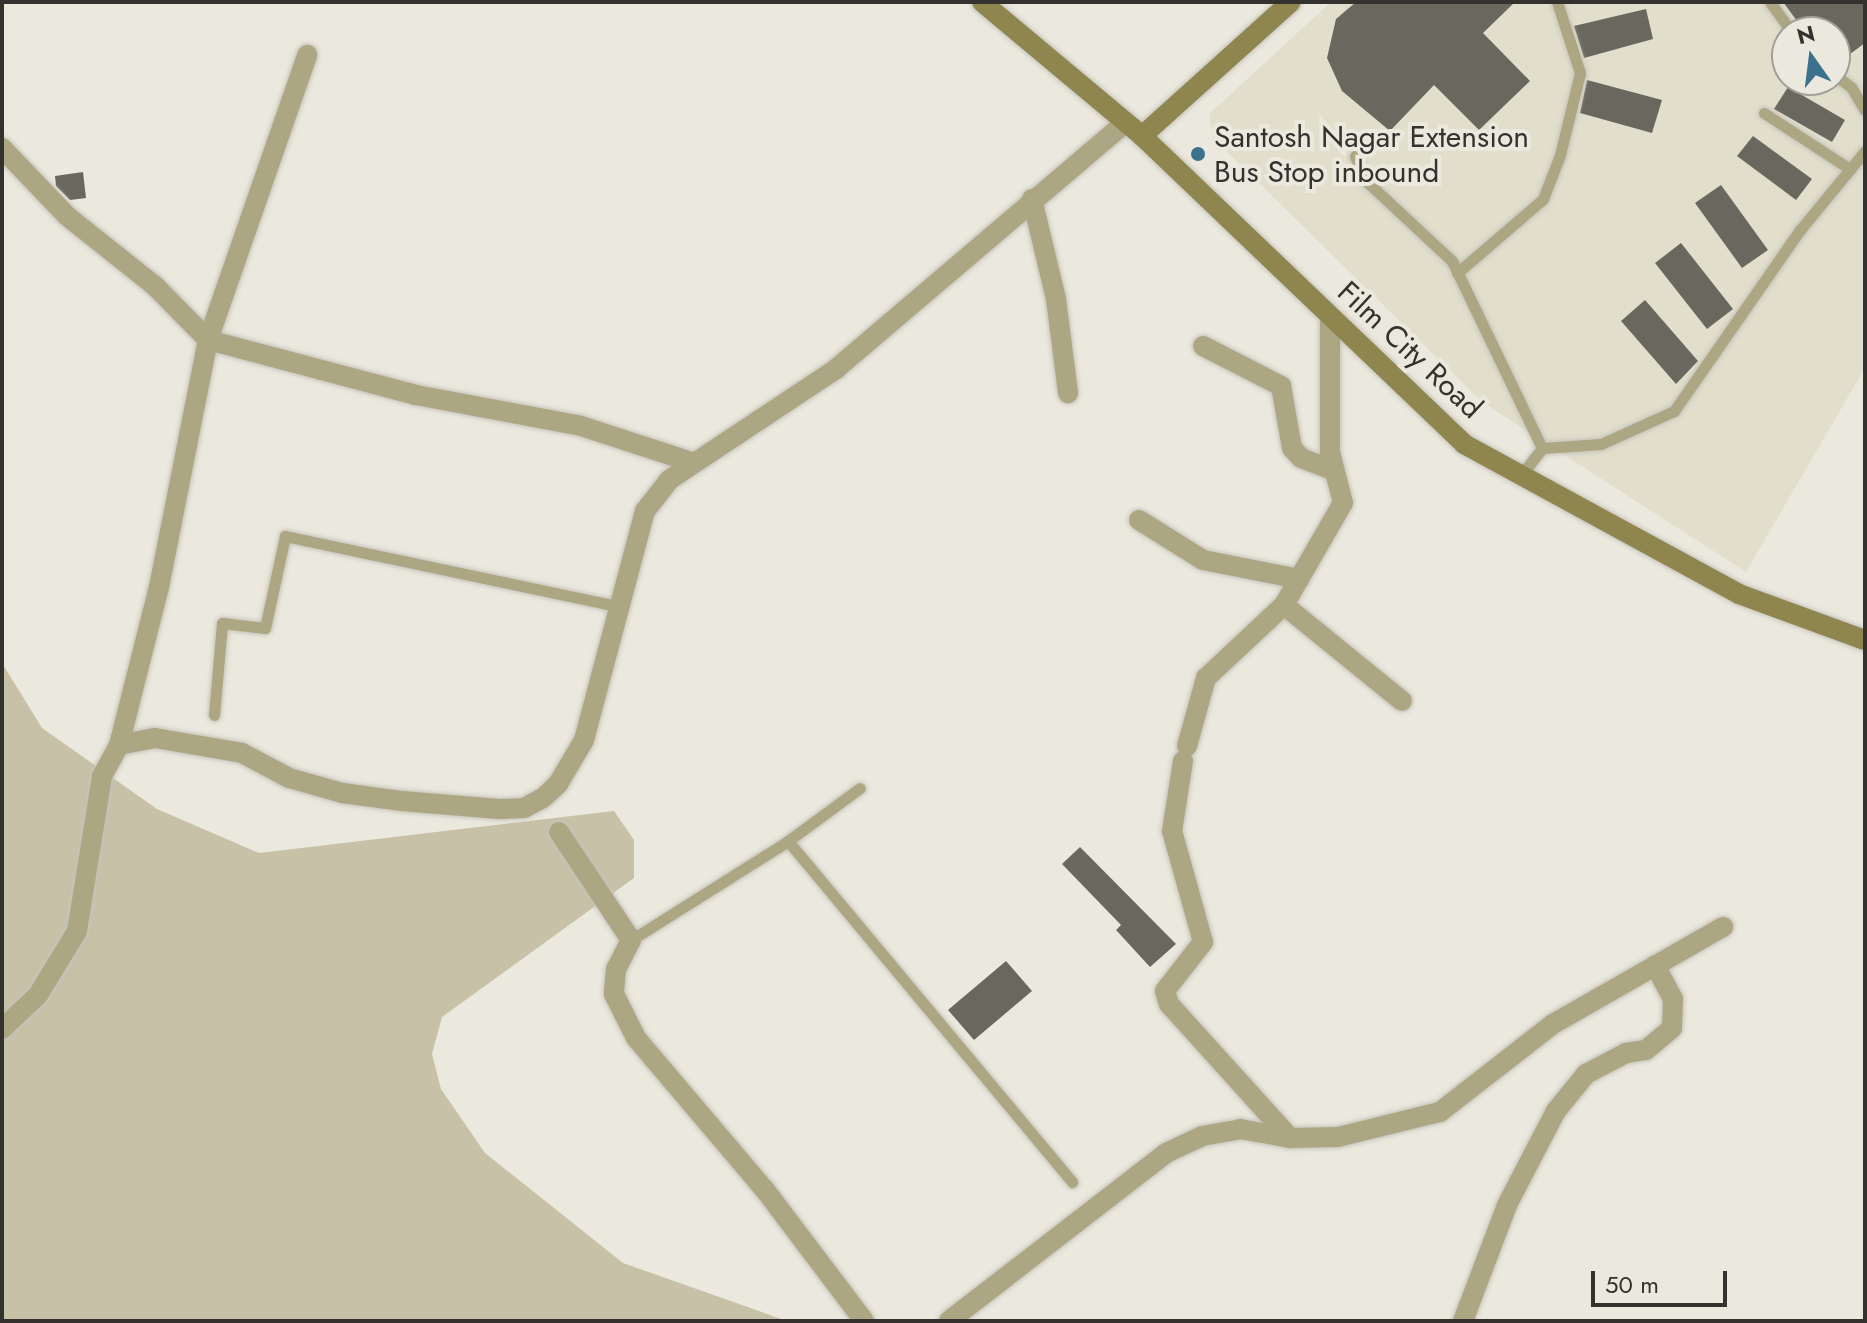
<!DOCTYPE html>
<style>
body{margin:0}
#map{position:relative;width:1867px;height:1323px;overflow:hidden;background:#ebe9de;font-family:Jost,sans-serif}
div>[style]{position:absolute}
[style*='--x']{left:calc(var(--x)*1px);top:calc(var(--y)*1px);width:calc(var(--w)*1px);rotate:calc(var(--a)*1deg)}
.built>*{inset:0;background:#e1decc}
.green>*{inset:0;background:#c6c1a7}
.building>*{inset:0;background:#69685f}
.roads{filter:drop-shadow(0 0 2px #c6c4bb) drop-shadow(0 0 2px #c6c4bb)}
.lane>*{height:11px;margin:-5.5px;padding:0 5.5px;transform-origin:5.5px;border-radius:5.5px;background:#aca683}
.street>*{height:20px;margin:-10px;padding:0 10px;transform-origin:10px;border-radius:10px;background:#aca683}
.secondary>*{height:20px;margin:-10px;padding:0 10px;transform-origin:10px;border-radius:10px;background:#8f854f}
.dots>*{width:22px;height:22px;translate:-50% -50%;box-sizing:border-box;border:4px solid #ebe9de;border-radius:50%}
span{translate:-50% -50%;white-space:nowrap;text-align:center;line-height:1.15;-webkit-text-stroke:8px #ebe9de;paint-order:stroke}
.poi-label{font-size:30px;color:#33322e}
.left{translate:0 -50%;text-align:left}
.street-label{font-size:30px;color:#33322e}
.frame{position:absolute;inset:0;border:4px solid #33322e;pointer-events:none}
.north{position:absolute;left:1771px;top:16px;width:80px;height:80px;box-sizing:border-box;background:#ebe9de;border:2px solid #a1a098;border-radius:50%;rotate:346deg;font-size:22px;font-weight:700;line-height:32px;text-align:center;color:#33322e}
.north::after{content:'';display:block;margin:auto;width:28px;height:36px;background:#3a718c;clip-path:polygon(50% 0,100% 100%,50% 72%,0 100%)}
.scale{position:absolute;left:1591px;top:1271px;width:136px;height:36px;box-sizing:border-box;border:4px solid #33322e;border-top:0;padding-left:10px;font-size:24px;line-height:28px;white-space:nowrap;color:#33322e;-webkit-text-stroke:6px #ebe9de;paint-order:stroke}
</style>
<div id="map">
<div class="built">
<i style="clip-path:polygon(evenodd,1331px 2px,1865px 2px,1865px 368px,1746px 572px,1482px 402px,1213px 138px,1209px 114px,1331px 2px,1787px 32px,1835px 32px,1835px 80px,1787px 80px,1787px 32px)"></i>
</div>
<div class="green">
<i style="clip-path:polygon(2px 663px,42px 728px,157px 809px,259px 853px,614px 811px,634px 840px,634px 878px,442px 1017px,432px 1054px,441px 1089px,485px 1153px,623px 1263px,787px 1321px,2px 1321px)"></i>
</div>
<div class="building">
<i style="clip-path:polygon(1356px 2px,1515px 2px,1483px 33px,1530px 81px,1479px 130px,1434px 85px,1390px 131px,1342px 91px,1327px 58px,1336px 19px)"></i>
<i style="clip-path:polygon(1783px 2px,1865px 2px,1865px 43px,1835px 65px,1835px 32px,1805px 32px)"></i>
<i style="clip-path:polygon(1646px 9px,1653px 39px,1584px 58px,1574px 26px)"></i>
<i style="clip-path:polygon(1587px 80px,1662px 100px,1652px 133px,1580px 113px)"></i>
<i style="clip-path:polygon(1788px 87px,1845px 120px,1832px 142px,1774px 109px)"></i>
<i style="clip-path:polygon(1753px 136px,1812px 179px,1796px 200px,1737px 156px)"></i>
<i style="clip-path:polygon(83px 172px,86px 198px,70px 200px,56px 186px,55px 176px)"></i>
<i style="clip-path:polygon(1721px 185px,1768px 250px,1742px 268px,1695px 203px)"></i>
<i style="clip-path:polygon(1681px 243px,1733px 309px,1707px 329px,1655px 263px)"></i>
<i style="clip-path:polygon(1645px 300px,1698px 361px,1676px 384px,1621px 321px)"></i>
<i style="clip-path:polygon(1080px 847px,1176px 944px,1150px 967px,1116px 930px,1121px 925px,1062px 864px)"></i>
<i style="clip-path:polygon(1006px 961px,1032px 991px,974px 1040px,948px 1010px)"></i>
</div>
<div class="roads">
<div class="lane">
<i style="--x:1770;--y:2;--w:37;--a:54"></i>
<i style="--x:1835;--y:75;--w:20;--a:37"></i>
<i style="--x:1851;--y:87;--w:27;--a:59"></i>
<i style="--x:1764;--y:113;--w:103;--a:33.1"></i>
<i style="--x:1355;--y:156;--w:25;--a:69"></i>
<i style="--x:1364;--y:179;--w:120;--a:43"></i>
<i style="--x:1452;--y:261;--w:208;--a:64.3"></i>
<i style="--x:1457;--y:273;--w:113;--a:-40.7"></i>
<i style="--x:1543;--y:199;--w:47;--a:-68.9"></i>
<i style="--x:1560;--y:155;--w:84;--a:-76.3"></i>
<i style="--x:1580;--y:73;--w:75;--a:-107.9"></i>
<i style="--x:1522;--y:474;--w:33;--a:-52"></i>
<i style="--x:1542;--y:448;--w:59;--a:-3.9"></i>
<i style="--x:1601;--y:444;--w:80;--a:-24.3"></i>
<i style="--x:1674;--y:411;--w:221;--a:-55.2"></i>
<i style="--x:1800;--y:230;--w:102;--a:-50.6"></i>
<i style="--x:214;--y:715;--w:92;--a:-85"></i>
<i style="--x:222;--y:623;--w:43;--a:6.6"></i>
<i style="--x:265;--y:628;--w:94;--a:-77.7"></i>
<i style="--x:285;--y:536;--w:339;--a:11.9"></i>
<i style="--x:788;--y:841;--w:444;--a:50.2"></i>
<i style="--x:631;--y:940;--w:186;--a:-32.2"></i>
<i style="--x:788;--y:841;--w:89;--a:-36.4"></i>
</div>
<div class="street">
<i style="--x:2;--y:148;--w:94;--a:46.3"></i>
<i style="--x:67;--y:216;--w:112;--a:38.5"></i>
<i style="--x:155;--y:286;--w:76;--a:45.5"></i>
<i style="--x:208;--y:340;--w:215;--a:14.8"></i>
<i style="--x:416;--y:395;--w:168;--a:10.6"></i>
<i style="--x:581;--y:426;--w:117;--a:18"></i>
<i style="--x:1032;--y:199;--w:103;--a:76.5"></i>
<i style="--x:1056;--y:299;--w:95;--a:82.7"></i>
<i style="--x:1203;--y:346;--w:88;--a:27.1"></i>
<i style="--x:1281;--y:386;--w:63;--a:79.9"></i>
<i style="--x:1292;--y:448;--w:13;--a:48"></i>
<i style="--x:1301;--y:458;--w:34;--a:21"></i>
<i style="--x:1139;--y:520;--w:75;--a:32"></i>
<i style="--x:1203;--y:560;--w:98;--a:11.2"></i>
<i style="--x:1284;--y:605;--w:152;--a:39.1"></i>
<i style="--x:119;--y:745;--w:37;--a:-11"></i>
<i style="--x:155;--y:738;--w:88;--a:9.8"></i>
<i style="--x:242;--y:753;--w:53;--a:28"></i>
<i style="--x:289;--y:778;--w:55;--a:15.8"></i>
<i style="--x:342;--y:793;--w:61;--a:7.6"></i>
<i style="--x:402;--y:801;--w:97;--a:4.7"></i>
<i style="--x:499;--y:809;--w:25;--a:-2"></i>
<i style="--x:524;--y:808;--w:21;--a:-28"></i>
<i style="--x:543;--y:798;--w:21;--a:-43"></i>
<i style="--x:558;--y:784;--w:51;--a:-59.4"></i>
<i style="--x:584;--y:740;--w:237;--a:-75.1"></i>
<i style="--x:645;--y:511;--w:39;--a:-52"></i>
<i style="--x:669;--y:480;--w:201;--a:-33.6"></i>
<i style="--x:836;--y:369;--w:380;--a:-40.4"></i>
<i style="--x:1187;--y:746;--w:71;--a:-74.4"></i>
<i style="--x:1206;--y:678;--w:107;--a:-43.1"></i>
<i style="--x:1284;--y:605;--w:118;--a:-60"></i>
<i style="--x:1343;--y:503;--w:53;--a:-104.3"></i>
<i style="--x:1330;--y:452;--w:136;--a:-90"></i>
<i style="--x:1183;--y:761;--w:71;--a:98.9"></i>
<i style="--x:1172;--y:831;--w:115;--a:74.4"></i>
<i style="--x:1203;--y:942;--w:62;--a:127.8"></i>
<i style="--x:1165;--y:991;--w:14;--a:73"></i>
<i style="--x:1169;--y:1004;--w:181;--a:47.9"></i>
<i style="--x:559;--y:832;--w:130;--a:56.3"></i>
<i style="--x:631;--y:940;--w:33;--a:117"></i>
<i style="--x:616;--y:969;--w:25;--a:95"></i>
<i style="--x:614;--y:994;--w:49;--a:63.4"></i>
<i style="--x:636;--y:1038;--w:199;--a:49.7"></i>
<i style="--x:765;--y:1190;--w:164;--a:52.9"></i>
<i style="--x:2;--y:1029;--w:50;--a:-43.4"></i>
<i style="--x:38;--y:995;--w:75;--a:-58.6"></i>
<i style="--x:77;--y:931;--w:157;--a:-80.8"></i>
<i style="--x:102;--y:776;--w:35;--a:-61"></i>
<i style="--x:119;--y:745;--w:163;--a:-75.8"></i>
<i style="--x:159;--y:587;--w:252;--a:-78.8"></i>
<i style="--x:208;--y:340;--w:302;--a:-70.8"></i>
<i style="--x:949;--y:1321;--w:274;--a:-37.7"></i>
<i style="--x:1166;--y:1153;--w:40;--a:-25"></i>
<i style="--x:1202;--y:1136;--w:39;--a:-10"></i>
<i style="--x:1240;--y:1129;--w:51;--a:10.2"></i>
<i style="--x:1290;--y:1138;--w:48;--a:-1.2"></i>
<i style="--x:1338;--y:1137;--w:105;--a:-13.8"></i>
<i style="--x:1440;--y:1112;--w:143;--a:-37.9"></i>
<i style="--x:1553;--y:1024;--w:196;--a:-29.7"></i>
<i style="--x:1463;--y:1321;--w:124;--a:-69.2"></i>
<i style="--x:1507;--y:1205;--w:106;--a:-62.5"></i>
<i style="--x:1556;--y:1111;--w:48;--a:-51"></i>
<i style="--x:1586;--y:1074;--w:45;--a:-27.7"></i>
<i style="--x:1626;--y:1053;--w:20;--a:-9"></i>
<i style="--x:1646;--y:1050;--w:34;--a:-40"></i>
<i style="--x:1672;--y:1028;--w:29;--a:-88"></i>
<i style="--x:1673;--y:999;--w:38;--a:-118"></i>
</div>
<div class="secondary">
<i style="--x:982;--y:2;--w:209;--a:39.9"></i>
<i style="--x:1142;--y:136;--w:446;--a:43.7"></i>
<i style="--x:1464;--y:444;--w:313;--a:28.6"></i>
<i style="--x:1739;--y:594;--w:134;--a:20.1"></i>
<i style="--x:1142;--y:136;--w:200;--a:-42"></i>
</div>
</div>
<div class="dots">
<i style="left:1198px;top:154px;background:#3a718c"></i>
</div>
<div class="poi-label">
<span class="left" style="left:1214px;top:154px">Santosh Nagar Extension<br>Bus Stop inbound</span>
</div>
<div class="street-label">
<span style="left:1410px;top:350px;rotate:43deg">Film City Road</span>
</div>
<div class="frame"></div>
<div class="north">N</div>
<div class="scale">50 m</div>
</div>
